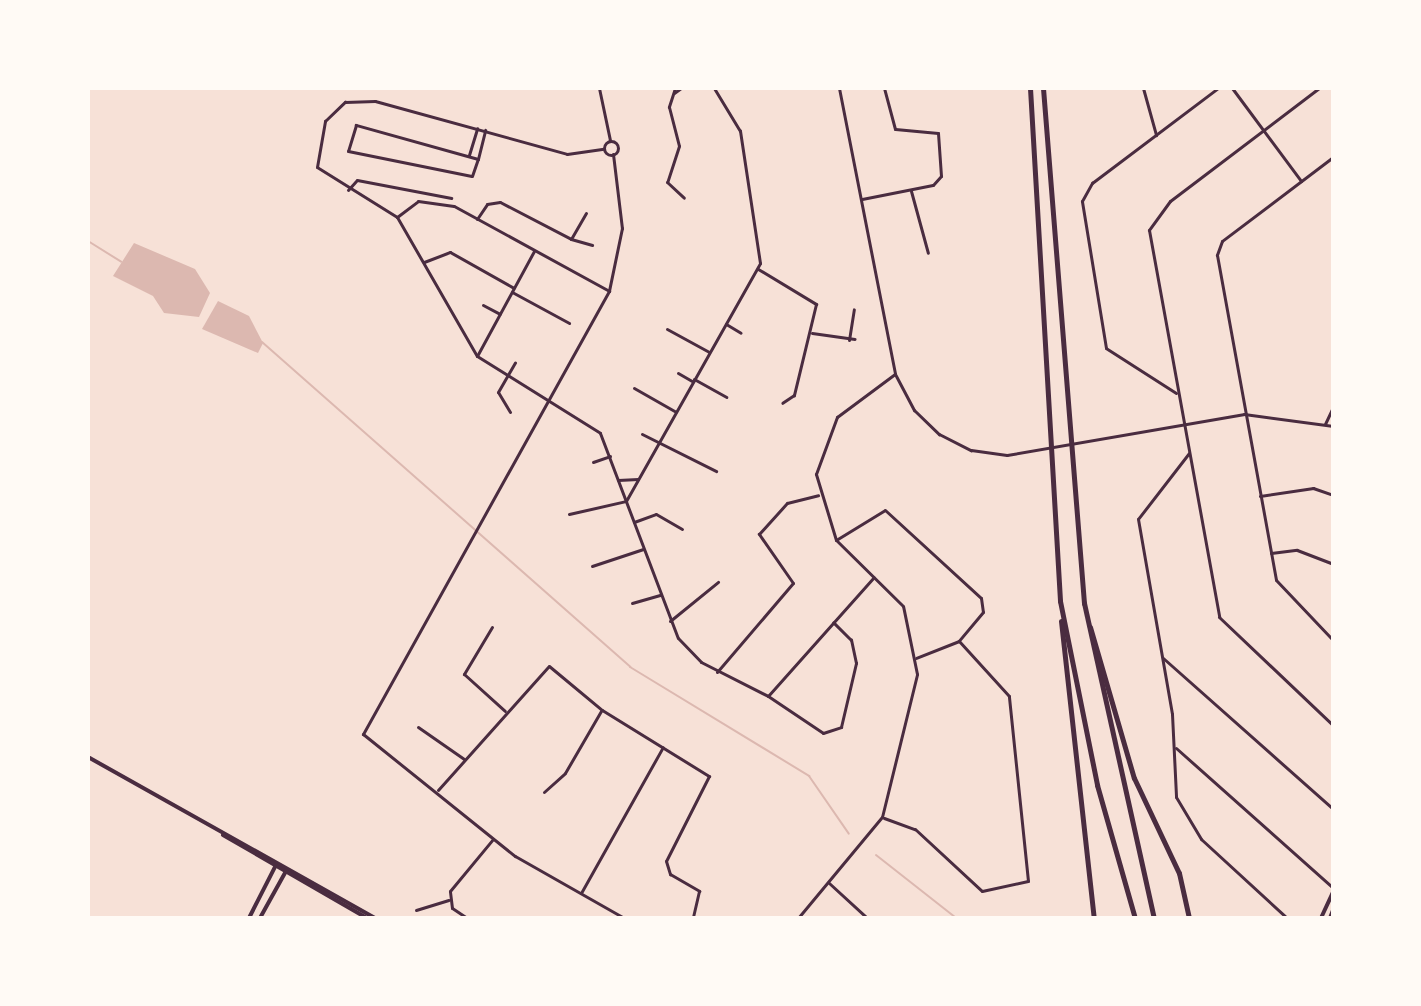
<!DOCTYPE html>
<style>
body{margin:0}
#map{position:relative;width:1421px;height:1006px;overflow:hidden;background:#f7e1d7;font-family:"Source Sans 3",sans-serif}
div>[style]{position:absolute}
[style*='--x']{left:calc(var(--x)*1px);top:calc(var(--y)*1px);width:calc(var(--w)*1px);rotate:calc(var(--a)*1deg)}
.water>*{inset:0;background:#dcb8b0}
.stream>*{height:2px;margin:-1px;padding:0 1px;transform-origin:1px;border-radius:1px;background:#dcb8b0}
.minor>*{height:3px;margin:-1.5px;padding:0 1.5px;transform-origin:1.5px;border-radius:1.5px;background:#4a2c40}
.minor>.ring{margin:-1.5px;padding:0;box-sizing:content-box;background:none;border:3px solid #4a2c40;border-radius:50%}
.tertiary>*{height:3px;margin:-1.5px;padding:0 1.5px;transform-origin:1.5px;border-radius:1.5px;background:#4a2c40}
.secondary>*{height:4px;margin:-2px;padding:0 2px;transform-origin:2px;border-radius:2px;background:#4a2c40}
.motorway>*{height:5px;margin:-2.5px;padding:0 2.5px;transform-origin:2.5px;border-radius:2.5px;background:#4a2c40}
span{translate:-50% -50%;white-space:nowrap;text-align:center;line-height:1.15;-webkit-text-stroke:8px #fffaf5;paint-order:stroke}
.frame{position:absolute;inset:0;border:90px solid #fffaf5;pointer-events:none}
</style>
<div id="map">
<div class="water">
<i style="clip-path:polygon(134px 243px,195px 269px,210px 293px,199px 317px,164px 313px,153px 296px,113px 276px)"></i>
<i style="clip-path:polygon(218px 301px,249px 316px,263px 343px,258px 353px,202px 329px)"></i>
</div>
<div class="stream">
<i style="--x:88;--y:241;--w:39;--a:32"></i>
<i style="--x:262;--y:342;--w:491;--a:41.4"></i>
<i style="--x:630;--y:667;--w:210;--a:31.3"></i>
<i style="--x:809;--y:776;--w:70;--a:55.4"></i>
<i style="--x:876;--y:855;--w:102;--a:38.2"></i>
</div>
<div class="minor">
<i style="--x:599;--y:88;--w:53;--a:78.1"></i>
<i style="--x:675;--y:88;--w:20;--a:108"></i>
<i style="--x:669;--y:107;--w:40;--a:75.6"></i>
<i style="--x:679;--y:146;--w:38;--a:108"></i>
<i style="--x:667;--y:182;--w:23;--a:43"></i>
<i style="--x:1143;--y:88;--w:49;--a:74.5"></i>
<i style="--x:1232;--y:88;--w:116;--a:53.4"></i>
<i style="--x:1319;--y:88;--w:187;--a:142.8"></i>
<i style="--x:1170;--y:201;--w:36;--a:126"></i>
<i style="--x:1149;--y:230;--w:393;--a:79.7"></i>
<i style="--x:1219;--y:617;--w:157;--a:43.5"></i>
<i style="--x:674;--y:93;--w:9;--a:-36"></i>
<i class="ring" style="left:604px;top:141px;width:11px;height:11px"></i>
<i style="--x:613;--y:154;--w:75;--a:83.1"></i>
<i style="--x:622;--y:228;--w:64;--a:101.7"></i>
<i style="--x:609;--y:291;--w:507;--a:119.04"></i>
<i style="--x:363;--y:734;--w:195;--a:38.8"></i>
<i style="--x:515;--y:856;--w:125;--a:29.6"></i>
<i style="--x:469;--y:155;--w:28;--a:-73"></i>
<i style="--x:1333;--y:157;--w:139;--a:142.9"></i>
<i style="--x:1222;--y:241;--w:15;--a:110"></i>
<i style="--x:1217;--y:255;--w:330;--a:79.7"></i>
<i style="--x:1276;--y:580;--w:83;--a:46.5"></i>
<i style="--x:478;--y:159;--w:127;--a:-164.4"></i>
<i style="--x:356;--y:125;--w:27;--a:107"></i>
<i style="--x:348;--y:151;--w:126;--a:11.4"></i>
<i style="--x:472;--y:176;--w:18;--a:-71"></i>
<i style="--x:478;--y:159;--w:30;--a:-76"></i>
<i style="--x:348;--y:190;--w:13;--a:-48"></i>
<i style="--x:357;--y:180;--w:96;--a:10.8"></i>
<i style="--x:911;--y:191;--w:64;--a:74.7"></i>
<i style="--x:862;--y:199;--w:72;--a:-11.2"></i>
<i style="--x:933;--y:185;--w:12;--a:-48"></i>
<i style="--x:941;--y:176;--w:43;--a:-94"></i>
<i style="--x:938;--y:133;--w:43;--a:-174.7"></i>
<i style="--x:895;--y:129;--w:42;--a:-105"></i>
<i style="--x:397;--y:217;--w:160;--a:60.1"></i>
<i style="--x:477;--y:356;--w:145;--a:32"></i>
<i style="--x:600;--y:433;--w:219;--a:69.2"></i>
<i style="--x:678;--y:638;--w:33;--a:46"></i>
<i style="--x:701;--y:662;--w:75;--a:26.9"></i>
<i style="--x:397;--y:217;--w:94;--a:-148"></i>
<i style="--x:317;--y:167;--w:47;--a:-80.1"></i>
<i style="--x:325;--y:121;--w:28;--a:-44"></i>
<i style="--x:345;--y:102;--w:30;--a:-2"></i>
<i style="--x:375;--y:101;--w:199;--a:15.4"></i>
<i style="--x:567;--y:154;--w:37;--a:-8"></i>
<i style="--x:397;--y:217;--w:26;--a:-37"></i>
<i style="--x:418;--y:201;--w:36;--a:8"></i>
<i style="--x:454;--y:206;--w:177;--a:28.7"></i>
<i style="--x:477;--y:219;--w:18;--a:-56"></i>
<i style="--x:487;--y:204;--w:13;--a:-9"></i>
<i style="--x:500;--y:202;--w:80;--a:27.5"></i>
<i style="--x:571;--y:239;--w:30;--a:-60"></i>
<i style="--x:571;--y:239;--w:22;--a:16"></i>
<i style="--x:424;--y:262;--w:28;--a:-21"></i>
<i style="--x:450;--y:252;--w:73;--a:29.4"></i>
<i style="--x:758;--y:269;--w:68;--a:31.1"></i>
<i style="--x:816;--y:304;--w:94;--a:103.6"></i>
<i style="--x:794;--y:395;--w:14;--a:146"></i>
<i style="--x:512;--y:292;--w:65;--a:28.5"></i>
<i style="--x:483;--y:305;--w:19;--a:28"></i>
<i style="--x:726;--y:324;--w:17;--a:31"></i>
<i style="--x:667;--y:329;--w:48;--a:28.7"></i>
<i style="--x:812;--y:333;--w:43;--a:7.9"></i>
<i style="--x:849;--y:340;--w:31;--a:-81"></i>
<i style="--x:477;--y:356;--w:119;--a:-61.5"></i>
<i style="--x:678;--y:373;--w:16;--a:30"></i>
<i style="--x:694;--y:379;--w:37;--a:29"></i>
<i style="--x:634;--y:388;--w:48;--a:29.7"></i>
<i style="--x:1176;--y:393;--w:83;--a:-147.3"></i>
<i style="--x:1106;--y:348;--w:149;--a:-99.3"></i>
<i style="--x:1082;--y:201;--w:21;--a:-61"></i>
<i style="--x:1092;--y:183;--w:158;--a:-37"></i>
<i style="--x:510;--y:412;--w:23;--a:-121"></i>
<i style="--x:498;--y:392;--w:34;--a:-60"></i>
<i style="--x:1325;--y:424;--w:19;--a:-65"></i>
<i style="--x:642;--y:434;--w:83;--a:26.6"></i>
<i style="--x:1189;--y:453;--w:83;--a:127.7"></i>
<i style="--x:1138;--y:519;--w:198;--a:80.1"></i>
<i style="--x:1172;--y:714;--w:83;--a:87.2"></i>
<i style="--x:1176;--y:797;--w:49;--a:59.2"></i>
<i style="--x:1201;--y:839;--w:117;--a:42.6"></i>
<i style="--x:593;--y:462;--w:18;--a:-19"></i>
<i style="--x:618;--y:480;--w:20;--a:-3"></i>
<i style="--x:1260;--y:496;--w:54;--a:-8.6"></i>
<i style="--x:1313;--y:488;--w:21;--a:19"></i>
<i style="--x:569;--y:514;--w:58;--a:-12.8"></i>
<i style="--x:626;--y:501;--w:273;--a:-60.6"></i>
<i style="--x:760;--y:263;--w:134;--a:-98.6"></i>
<i style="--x:740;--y:131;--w:50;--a:-121.2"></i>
<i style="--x:634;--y:522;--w:23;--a:-20"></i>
<i style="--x:656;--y:514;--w:30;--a:30"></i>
<i style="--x:836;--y:540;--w:57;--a:-31.5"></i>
<i style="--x:885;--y:510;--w:130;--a:42.5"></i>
<i style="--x:981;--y:598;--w:14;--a:82"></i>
<i style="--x:983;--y:612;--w:38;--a:130"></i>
<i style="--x:959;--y:641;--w:46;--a:158.4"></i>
<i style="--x:1271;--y:553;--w:26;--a:-7"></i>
<i style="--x:1297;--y:550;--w:39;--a:21"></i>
<i style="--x:592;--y:566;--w:54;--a:-18.4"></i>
<i style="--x:632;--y:603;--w:29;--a:-16"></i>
<i style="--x:670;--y:621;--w:62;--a:-39.1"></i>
<i style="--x:492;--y:627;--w:55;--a:120.8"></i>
<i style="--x:464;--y:674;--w:55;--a:42.1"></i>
<i style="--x:1163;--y:658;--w:227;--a:41.6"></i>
<i style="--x:717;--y:672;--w:117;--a:-49.5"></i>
<i style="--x:793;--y:583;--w:60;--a:-124.8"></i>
<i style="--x:759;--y:534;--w:42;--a:-47.9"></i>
<i style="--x:787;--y:503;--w:32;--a:-14"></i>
<i style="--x:768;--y:696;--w:66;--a:33.9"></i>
<i style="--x:823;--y:733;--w:19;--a:-18"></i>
<i style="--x:841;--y:727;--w:66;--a:-76.8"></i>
<i style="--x:856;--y:663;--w:24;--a:-102"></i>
<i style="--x:851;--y:640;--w:25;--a:-135"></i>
<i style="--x:768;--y:696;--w:159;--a:-48.3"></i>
<i style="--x:418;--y:727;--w:56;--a:34.8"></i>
<i style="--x:1176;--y:748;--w:210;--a:41.7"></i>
<i style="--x:438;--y:790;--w:166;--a:-48.2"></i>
<i style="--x:549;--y:666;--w:69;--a:39.7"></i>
<i style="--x:602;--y:710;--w:126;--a:31.7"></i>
<i style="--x:709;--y:776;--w:95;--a:116.8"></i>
<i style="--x:666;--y:861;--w:14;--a:73"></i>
<i style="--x:670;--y:874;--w:34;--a:30"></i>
<i style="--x:699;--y:891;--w:28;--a:103"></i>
<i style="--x:544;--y:792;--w:28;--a:-42"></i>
<i style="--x:565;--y:773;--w:72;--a:-59.9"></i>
<i style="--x:884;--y:818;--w:33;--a:20"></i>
<i style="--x:915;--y:829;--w:91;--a:42.8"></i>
<i style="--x:982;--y:891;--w:47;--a:-12.3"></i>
<i style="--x:1028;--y:881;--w:186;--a:-95.9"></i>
<i style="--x:1009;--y:696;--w:74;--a:-132.3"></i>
<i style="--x:829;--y:883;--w:52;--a:42.6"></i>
<i style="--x:581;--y:893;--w:167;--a:-60.7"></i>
<i style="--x:416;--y:910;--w:34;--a:-17"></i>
<i style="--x:467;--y:918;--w:18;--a:-146"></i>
<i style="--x:452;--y:908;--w:17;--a:-97"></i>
<i style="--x:450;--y:891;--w:67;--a:-50.4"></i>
<i style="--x:798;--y:918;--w:131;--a:-50.3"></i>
<i style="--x:882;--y:817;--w:147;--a:-76.2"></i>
<i style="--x:917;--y:674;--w:69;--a:-101.6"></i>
<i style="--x:903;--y:606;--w:94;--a:-135.4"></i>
<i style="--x:836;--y:540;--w:69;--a:-106.9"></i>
<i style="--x:816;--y:474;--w:61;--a:-69.8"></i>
<i style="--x:837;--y:417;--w:72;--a:-36.6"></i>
</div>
<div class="tertiary">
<i style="--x:839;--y:88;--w:291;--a:78.9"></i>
<i style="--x:895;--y:374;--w:41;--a:62.2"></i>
<i style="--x:914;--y:410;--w:35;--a:44"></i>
<i style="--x:939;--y:434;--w:36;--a:27"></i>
<i style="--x:971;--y:450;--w:36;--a:8"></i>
<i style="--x:1007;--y:455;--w:241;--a:-9.8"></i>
<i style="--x:1244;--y:414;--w:90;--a:7.7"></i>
</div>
<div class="secondary">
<i style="--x:88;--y:757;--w:329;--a:29.3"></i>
<i style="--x:223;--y:835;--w:166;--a:30"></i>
<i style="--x:249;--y:918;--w:57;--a:-63"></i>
<i style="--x:260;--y:918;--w:54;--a:-61"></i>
<i style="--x:1321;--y:918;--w:29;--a:-65"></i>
<i style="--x:1330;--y:918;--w:9;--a:-69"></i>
</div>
<div class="motorway">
<i style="--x:1030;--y:88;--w:514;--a:86.65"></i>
<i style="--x:1060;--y:601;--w:188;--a:78.6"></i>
<i style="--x:1097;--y:785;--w:138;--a:74.1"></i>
<i style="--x:1043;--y:88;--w:517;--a:85.45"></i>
<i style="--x:1084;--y:603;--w:323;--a:77.5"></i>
<i style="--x:1061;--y:621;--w:299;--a:83.7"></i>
<i style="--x:1090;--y:627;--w:157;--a:73.8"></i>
<i style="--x:1134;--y:778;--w:105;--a:64.7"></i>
<i style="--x:1179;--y:873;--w:46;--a:77.5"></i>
</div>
<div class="frame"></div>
</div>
